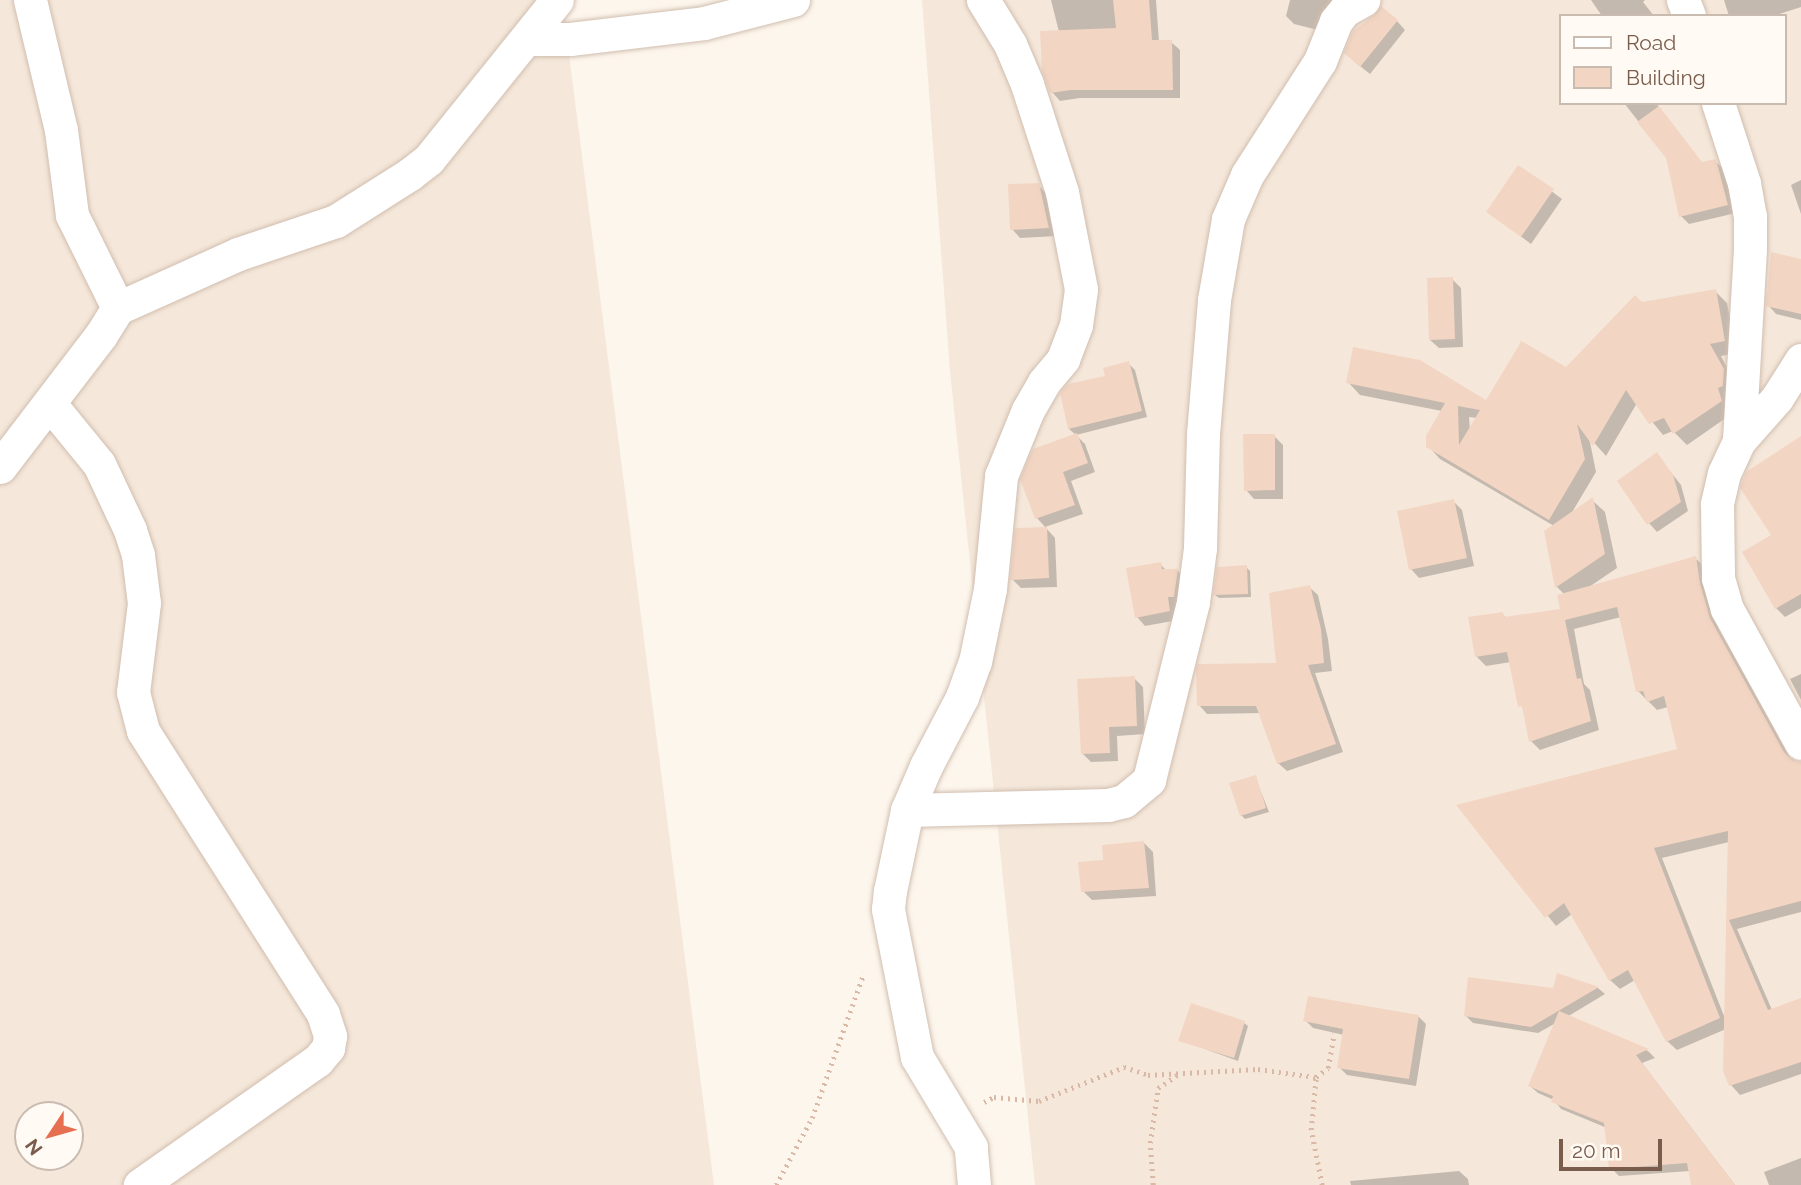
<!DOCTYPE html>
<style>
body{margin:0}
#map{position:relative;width:1801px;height:1185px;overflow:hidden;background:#fdf6ec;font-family:Raleway,sans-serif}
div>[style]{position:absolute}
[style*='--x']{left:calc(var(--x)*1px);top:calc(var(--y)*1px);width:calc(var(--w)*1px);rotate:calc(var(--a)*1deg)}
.residential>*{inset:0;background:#f5e8da}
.shadow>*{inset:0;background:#0003}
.building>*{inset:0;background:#f3d5c3}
.path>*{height:4.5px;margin-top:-2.25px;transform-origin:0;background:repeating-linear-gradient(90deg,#d9b8a5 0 2px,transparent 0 7px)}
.roads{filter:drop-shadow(0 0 2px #d1beb0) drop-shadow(0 0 2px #d1beb0)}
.street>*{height:33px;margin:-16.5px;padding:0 16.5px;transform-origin:16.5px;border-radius:16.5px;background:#fff}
span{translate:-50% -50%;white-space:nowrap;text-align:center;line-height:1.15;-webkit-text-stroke:5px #fffaf3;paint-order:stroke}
.legend{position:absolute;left:1559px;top:14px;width:228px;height:91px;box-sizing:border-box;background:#fffaf3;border:2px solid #cabbb1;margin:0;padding:9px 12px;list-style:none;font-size:21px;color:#7a5c4d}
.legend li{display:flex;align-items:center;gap:14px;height:35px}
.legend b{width:35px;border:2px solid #cabbb1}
.north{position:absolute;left:14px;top:1101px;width:70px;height:70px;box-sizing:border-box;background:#fffaf3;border:2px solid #cabbb1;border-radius:50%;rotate:234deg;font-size:19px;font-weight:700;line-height:28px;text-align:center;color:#7a5c4d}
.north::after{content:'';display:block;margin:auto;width:24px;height:32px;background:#e76f51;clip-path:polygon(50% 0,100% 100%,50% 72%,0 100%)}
.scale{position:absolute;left:1559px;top:1139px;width:103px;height:32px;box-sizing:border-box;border:4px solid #7a5c4d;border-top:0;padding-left:9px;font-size:21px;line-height:24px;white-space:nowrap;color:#7a5c4d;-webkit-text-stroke:5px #fffaf3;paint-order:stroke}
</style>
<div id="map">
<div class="residential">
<i style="clip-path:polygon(evenodd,0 0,562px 0,714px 1185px,0 1185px,0 0,28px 1115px,70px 1115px,70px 1157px,28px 1157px,28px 1115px)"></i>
<i style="clip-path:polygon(evenodd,922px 0,1801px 0,1801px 1185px,1035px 1185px,950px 371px,922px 0,1561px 16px,1785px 16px,1785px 103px,1561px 103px,1561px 16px)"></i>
</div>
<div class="shadow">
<i style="clip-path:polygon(1051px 0,1156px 0,1159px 42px,1171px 42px,1180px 50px,1180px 98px,1080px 98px,1060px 101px,1052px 92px,1059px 32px)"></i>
<i style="clip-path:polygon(1290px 0,1334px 0,1322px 31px,1294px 24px,1286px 16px)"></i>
<i style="clip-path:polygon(1591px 0,1645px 0,1643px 2px,1654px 16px,1602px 16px)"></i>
<i style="clip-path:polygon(1724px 0,1801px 0,1801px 7px,1773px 16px,1729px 16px)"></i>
<i style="clip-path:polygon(1397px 21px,1405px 30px,1370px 74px,1355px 62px)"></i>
<i style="clip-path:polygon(1624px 103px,1656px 103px,1703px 164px,1715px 161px,1724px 169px,1736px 213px,1689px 224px,1681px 216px,1667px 158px)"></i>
<i style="clip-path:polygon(1519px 167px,1562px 199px,1531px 244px,1488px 212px)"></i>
<i style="clip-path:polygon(1801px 180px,1801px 214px,1791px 185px)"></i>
<i style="clip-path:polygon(1038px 185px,1047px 194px,1057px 236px,1020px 238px,1012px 229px)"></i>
<i style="clip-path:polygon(1801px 261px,1801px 320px,1776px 314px,1768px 305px)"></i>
<i style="clip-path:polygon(1452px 279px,1461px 288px,1463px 347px,1439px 348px,1430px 340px)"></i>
<i style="clip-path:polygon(evenodd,1715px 291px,1727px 303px,1737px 353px,1721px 356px,1735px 383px,1733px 413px,1687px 445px,1673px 431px,1663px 435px,1637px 403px,1606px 456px,1589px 437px,1596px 472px,1571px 514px,1592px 500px,1605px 512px,1617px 568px,1589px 587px,1695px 558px,1705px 567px,1708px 594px,1719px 629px,1790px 758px,1801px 764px,1801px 912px,1737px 929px,1772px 1010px,1801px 1000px,1801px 1074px,1740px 1095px,1731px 1085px,1725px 1070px,1726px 1029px,1677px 1050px,1667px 1041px,1635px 980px,1620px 989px,1610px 980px,1572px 914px,1556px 926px,1459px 806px,1679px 750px,1668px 707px,1657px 710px,1638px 691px,1621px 617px,1574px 629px,1584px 684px,1590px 690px,1599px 730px,1540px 750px,1531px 741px,1511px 662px,1486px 666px,1477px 657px,1502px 614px,1507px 619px,1562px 611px,1565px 595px,1557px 587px,1546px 532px,1554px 526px,1440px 459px,1428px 446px,1442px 411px,1360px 395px,1348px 382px,1487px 402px,1566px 369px,1641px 304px,1715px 291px,1469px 417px,1477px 418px,1470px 431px,1469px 417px,1715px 291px,1729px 842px,1726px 1021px,1662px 858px,1729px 842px)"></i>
<i style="clip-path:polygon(1128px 363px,1135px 370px,1147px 417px,1076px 435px,1085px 444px,1095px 472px,1071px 481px,1083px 514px,1045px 527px,1037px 518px,1076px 435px,1069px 429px)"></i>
<i style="clip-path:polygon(1274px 436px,1283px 445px,1283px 499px,1254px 499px,1246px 490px)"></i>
<i style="clip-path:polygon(1801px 443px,1801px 608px,1785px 617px,1776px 608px,1774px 535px)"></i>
<i style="clip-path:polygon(1657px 455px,1681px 485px,1688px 511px,1657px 532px,1649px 523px)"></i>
<i style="clip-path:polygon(1453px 501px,1462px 510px,1474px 566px,1419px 578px,1411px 569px)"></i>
<i style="clip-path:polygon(1047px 529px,1055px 538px,1057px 587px,1021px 588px,1012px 579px)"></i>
<i style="clip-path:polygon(1160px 564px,1167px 571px,1177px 570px,1186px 579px,1178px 620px,1145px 626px,1137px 617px)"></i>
<i style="clip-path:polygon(1246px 567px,1250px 571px,1251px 597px,1219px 598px,1215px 595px)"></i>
<i style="clip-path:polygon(1309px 587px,1318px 595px,1328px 639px,1332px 671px,1315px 673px,1343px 752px,1287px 771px,1278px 763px,1261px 713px,1207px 714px,1199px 705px,1278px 665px)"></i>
<i style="clip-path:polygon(1801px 674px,1801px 700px,1790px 679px)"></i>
<i style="clip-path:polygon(1134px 678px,1143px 687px,1145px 734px,1117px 736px,1118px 761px,1091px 762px,1082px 753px)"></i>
<i style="clip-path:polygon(1255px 777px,1269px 812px,1245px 819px,1241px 815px)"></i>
<i style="clip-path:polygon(1144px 843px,1153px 852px,1156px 896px,1092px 900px,1083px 891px,1105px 862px)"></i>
<i style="clip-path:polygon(1559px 976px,1598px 988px,1605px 994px,1567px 1017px,1648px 1051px,1655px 1058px,1642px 1063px,1735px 1185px,1693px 1185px,1690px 1171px,1619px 1176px,1611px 1168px,1607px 1128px,1561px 1109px,1554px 1100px,1538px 1093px,1530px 1086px,1556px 1023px,1538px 1033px,1473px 1023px,1465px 1015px,1555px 990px)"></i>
<i style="clip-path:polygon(1418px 1016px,1426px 1024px,1416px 1086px,1347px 1075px,1339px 1067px,1344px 1035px,1313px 1028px,1305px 1020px)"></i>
<i style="clip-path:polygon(1244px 1023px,1248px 1026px,1238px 1061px,1180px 1040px)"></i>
<i style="clip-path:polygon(1801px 1158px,1801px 1185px,1769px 1185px,1764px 1172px)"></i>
<i style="clip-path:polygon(1459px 1171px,1468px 1179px,1469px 1185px,1351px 1185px,1350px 1181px)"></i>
</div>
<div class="building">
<i style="clip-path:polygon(1113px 0,1149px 0,1152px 40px,1172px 40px,1173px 90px,1071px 90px,1050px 93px,1042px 71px,1040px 31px,1116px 28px)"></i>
<i style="clip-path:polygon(1381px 6px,1398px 20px,1360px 67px,1344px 53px,1353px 31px,1373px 16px)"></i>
<i style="clip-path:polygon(1659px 106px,1702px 162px,1716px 159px,1728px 205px,1679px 217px,1666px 158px,1637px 122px)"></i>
<i style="clip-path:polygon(1518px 165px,1554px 189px,1521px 237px,1486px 212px)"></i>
<i style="clip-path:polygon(1039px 183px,1049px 228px,1010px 230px,1008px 184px)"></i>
<i style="clip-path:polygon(1771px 252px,1801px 259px,1801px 314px,1766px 306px)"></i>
<i style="clip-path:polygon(1453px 277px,1455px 339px,1429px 340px,1427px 278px)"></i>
<i style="clip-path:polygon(evenodd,1716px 289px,1725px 341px,1710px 344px,1724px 369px,1723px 386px,1718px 388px,1722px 401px,1673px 434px,1664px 418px,1649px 424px,1626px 390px,1593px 446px,1577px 424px,1585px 459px,1549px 520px,1426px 447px,1426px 436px,1445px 403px,1346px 383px,1353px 347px,1420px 360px,1486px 400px,1521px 342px,1518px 339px,1566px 367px,1635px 295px,1642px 302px,1716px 289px,1458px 406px,1480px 410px,1459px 445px,1458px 406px)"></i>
<i style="clip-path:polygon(1129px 361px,1142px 411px,1068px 429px,1060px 393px,1068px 384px,1105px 376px,1103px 368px)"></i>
<i style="clip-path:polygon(1077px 433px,1088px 463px,1063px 472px,1075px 505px,1035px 519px,1020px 479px,1033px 449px)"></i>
<i style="clip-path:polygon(1243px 434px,1275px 434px,1275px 490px,1244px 491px)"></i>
<i style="clip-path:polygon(1801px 436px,1801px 594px,1775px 609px,1742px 552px,1771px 535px,1740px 488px,1746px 472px)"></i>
<i style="clip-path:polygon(1657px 452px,1673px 475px,1681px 502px,1647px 525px,1617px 481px)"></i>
<i style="clip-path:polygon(1593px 497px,1605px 554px,1555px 588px,1544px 531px)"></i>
<i style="clip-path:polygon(1454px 499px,1467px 558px,1409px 570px,1397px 511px)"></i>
<i style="clip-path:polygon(1047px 527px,1049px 578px,1010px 580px,1015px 528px)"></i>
<i style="clip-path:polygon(1696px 556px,1700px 583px,1710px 618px,1784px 752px,1792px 760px,1801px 762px,1801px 901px,1729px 920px,1768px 1010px,1801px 998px,1801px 1062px,1729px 1086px,1723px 1071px,1728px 831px,1654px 848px,1720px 1018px,1666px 1042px,1628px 970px,1609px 981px,1564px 903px,1545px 918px,1456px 805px,1677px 749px,1664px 696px,1647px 702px,1643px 691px,1636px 692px,1617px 607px,1565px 620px,1577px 679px,1581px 678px,1591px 721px,1529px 742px,1522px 706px,1518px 707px,1507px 652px,1475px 657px,1468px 617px,1503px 612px,1504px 617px,1560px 609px,1557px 595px)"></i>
<i style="clip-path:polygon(1161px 562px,1162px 569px,1178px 569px,1174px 597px,1168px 597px,1170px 611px,1135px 618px,1126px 568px)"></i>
<i style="clip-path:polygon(1247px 565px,1248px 594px,1213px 595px,1217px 567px)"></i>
<i style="clip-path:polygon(1310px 585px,1321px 629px,1324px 663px,1308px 665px,1336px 744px,1277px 764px,1256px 706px,1197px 706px,1196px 669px,1198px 664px,1276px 663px,1269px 593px)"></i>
<i style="clip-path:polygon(1135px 676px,1137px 726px,1109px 727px,1110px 753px,1081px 754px,1077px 679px)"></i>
<i style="clip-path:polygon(1256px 775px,1266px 808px,1240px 816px,1229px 783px)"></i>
<i style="clip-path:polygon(1144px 841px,1149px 888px,1081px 892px,1078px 862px,1103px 860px,1102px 845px)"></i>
<i style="clip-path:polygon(1557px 973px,1599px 987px,1531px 1027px,1464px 1016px,1468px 977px,1553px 988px)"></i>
<i style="clip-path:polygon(1308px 996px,1419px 1015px,1409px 1079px,1337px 1068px,1343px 1029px,1303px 1021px)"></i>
<i style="clip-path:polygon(1191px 1003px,1245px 1021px,1234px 1058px,1178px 1041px)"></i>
<i style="clip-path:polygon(1559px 1011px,1649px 1049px,1636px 1055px,1735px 1185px,1691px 1185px,1687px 1163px,1609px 1169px,1604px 1123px,1551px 1102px,1553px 1096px,1528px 1086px)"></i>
</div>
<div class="path">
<i style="--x:984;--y:1102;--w:11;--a:-27"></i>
<i style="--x:994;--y:1097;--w:45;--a:5.1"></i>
<i style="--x:1039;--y:1101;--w:92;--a:-21.8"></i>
<i style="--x:1124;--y:1067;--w:25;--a:18"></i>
<i style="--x:1148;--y:1075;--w:110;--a:-3.1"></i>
<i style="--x:1258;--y:1069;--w:59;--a:7.9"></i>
<i style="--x:776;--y:1185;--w:76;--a:-61.8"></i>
<i style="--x:812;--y:1118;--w:154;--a:-70.3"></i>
<i style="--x:1153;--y:1185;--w:42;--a:-94.1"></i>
<i style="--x:1150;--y:1143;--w:56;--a:-81.7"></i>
<i style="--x:1158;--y:1088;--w:23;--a:-34"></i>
<i style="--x:1322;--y:1185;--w:56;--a:-101.3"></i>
<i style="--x:1311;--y:1130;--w:53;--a:-84.6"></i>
<i style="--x:1316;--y:1077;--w:15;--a:-37"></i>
<i style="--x:1328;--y:1068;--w:35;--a:-80"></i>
</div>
<div class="roads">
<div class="street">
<i style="--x:30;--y:0;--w:134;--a:76.6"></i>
<i style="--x:61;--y:130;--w:86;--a:82.6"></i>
<i style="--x:72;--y:215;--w:104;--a:63.7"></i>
<i style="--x:1683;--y:0;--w:17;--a:69"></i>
<i style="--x:527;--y:39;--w:43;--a:0"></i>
<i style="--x:570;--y:39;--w:135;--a:-6.8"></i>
<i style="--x:704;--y:23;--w:92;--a:-14.5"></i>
<i style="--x:1718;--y:103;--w:84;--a:72"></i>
<i style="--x:1744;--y:183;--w:34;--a:80"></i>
<i style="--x:1750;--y:216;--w:33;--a:90"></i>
<i style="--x:1750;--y:249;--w:192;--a:93.3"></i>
<i style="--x:1739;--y:441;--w:35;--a:115"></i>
<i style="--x:1724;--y:473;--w:32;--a:103"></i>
<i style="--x:1717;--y:504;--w:74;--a:89.2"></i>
<i style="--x:1718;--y:578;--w:32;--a:74"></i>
<i style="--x:1727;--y:609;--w:153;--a:61.1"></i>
<i style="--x:50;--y:404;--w:77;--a:50.8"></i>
<i style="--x:99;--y:464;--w:73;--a:64.8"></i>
<i style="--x:130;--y:530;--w:26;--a:72"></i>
<i style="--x:138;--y:555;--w:48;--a:82.9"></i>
<i style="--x:144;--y:603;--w:90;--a:97"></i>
<i style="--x:133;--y:692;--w:40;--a:75.6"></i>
<i style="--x:143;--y:731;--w:335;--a:57.5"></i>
<i style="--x:323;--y:1014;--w:23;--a:72"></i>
<i style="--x:330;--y:1036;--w:12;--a:99"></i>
<i style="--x:328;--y:1048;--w:16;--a:130"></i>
<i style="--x:318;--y:1060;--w:218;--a:144.9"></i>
<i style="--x:1739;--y:441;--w:57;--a:-48.5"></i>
<i style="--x:1777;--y:398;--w:45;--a:-57.7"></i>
<i style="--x:0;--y:467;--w:166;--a:-52.6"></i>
<i style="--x:101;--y:335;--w:32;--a:-58"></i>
<i style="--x:118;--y:308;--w:132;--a:-24.2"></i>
<i style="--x:238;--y:254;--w:103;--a:-18.6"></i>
<i style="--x:336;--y:221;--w:88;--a:-32.4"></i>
<i style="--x:410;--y:174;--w:24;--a:-38"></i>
<i style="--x:429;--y:159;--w:204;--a:-51.2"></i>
<i style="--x:907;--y:810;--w:201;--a:-1.4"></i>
<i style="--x:1108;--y:805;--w:16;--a:-14"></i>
<i style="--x:1124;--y:801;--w:33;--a:-40"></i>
<i style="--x:1149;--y:780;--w:183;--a:-76.1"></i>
<i style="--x:1193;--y:602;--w:54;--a:-82.6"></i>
<i style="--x:1200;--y:548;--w:114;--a:-88.5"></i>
<i style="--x:1203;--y:434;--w:134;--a:-85.3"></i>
<i style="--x:1214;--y:300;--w:82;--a:-80.2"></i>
<i style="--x:1228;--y:219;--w:48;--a:-66.6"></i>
<i style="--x:1247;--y:175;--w:135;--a:-57.4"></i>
<i style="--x:1320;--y:61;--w:43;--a:-68.2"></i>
<i style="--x:1336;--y:21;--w:14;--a:-51"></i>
<i style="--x:1345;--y:10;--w:21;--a:-29"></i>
<i style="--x:974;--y:1185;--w:38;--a:-95"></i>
<i style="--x:971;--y:1147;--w:105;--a:-121"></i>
<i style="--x:917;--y:1057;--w:151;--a:-101.1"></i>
<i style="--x:888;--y:909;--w:18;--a:-84"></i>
<i style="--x:890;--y:891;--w:83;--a:-78.1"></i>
<i style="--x:907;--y:810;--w:48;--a:-66.6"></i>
<i style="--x:926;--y:766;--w:78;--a:-62.4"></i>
<i style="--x:962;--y:697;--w:37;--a:-70"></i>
<i style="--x:975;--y:662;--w:75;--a:-78.4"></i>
<i style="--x:990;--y:589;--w:114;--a:-84.4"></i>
<i style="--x:1001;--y:476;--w:71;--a:-67.8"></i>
<i style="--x:1028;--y:410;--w:32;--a:-60"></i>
<i style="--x:1044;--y:382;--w:30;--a:-50"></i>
<i style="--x:1063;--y:359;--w:36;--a:-69"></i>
<i style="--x:1076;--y:325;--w:36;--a:-82"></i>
<i style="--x:1081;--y:289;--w:99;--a:-101.1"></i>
<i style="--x:1062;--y:192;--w:114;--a:-108"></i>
<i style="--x:1027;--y:84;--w:43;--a:-113"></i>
<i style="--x:1010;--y:44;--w:52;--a:-121.5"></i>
</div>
</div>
<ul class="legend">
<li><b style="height:9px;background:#fff"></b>Road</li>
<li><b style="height:19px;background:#f3d5c3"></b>Building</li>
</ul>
<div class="north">N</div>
<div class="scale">20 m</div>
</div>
